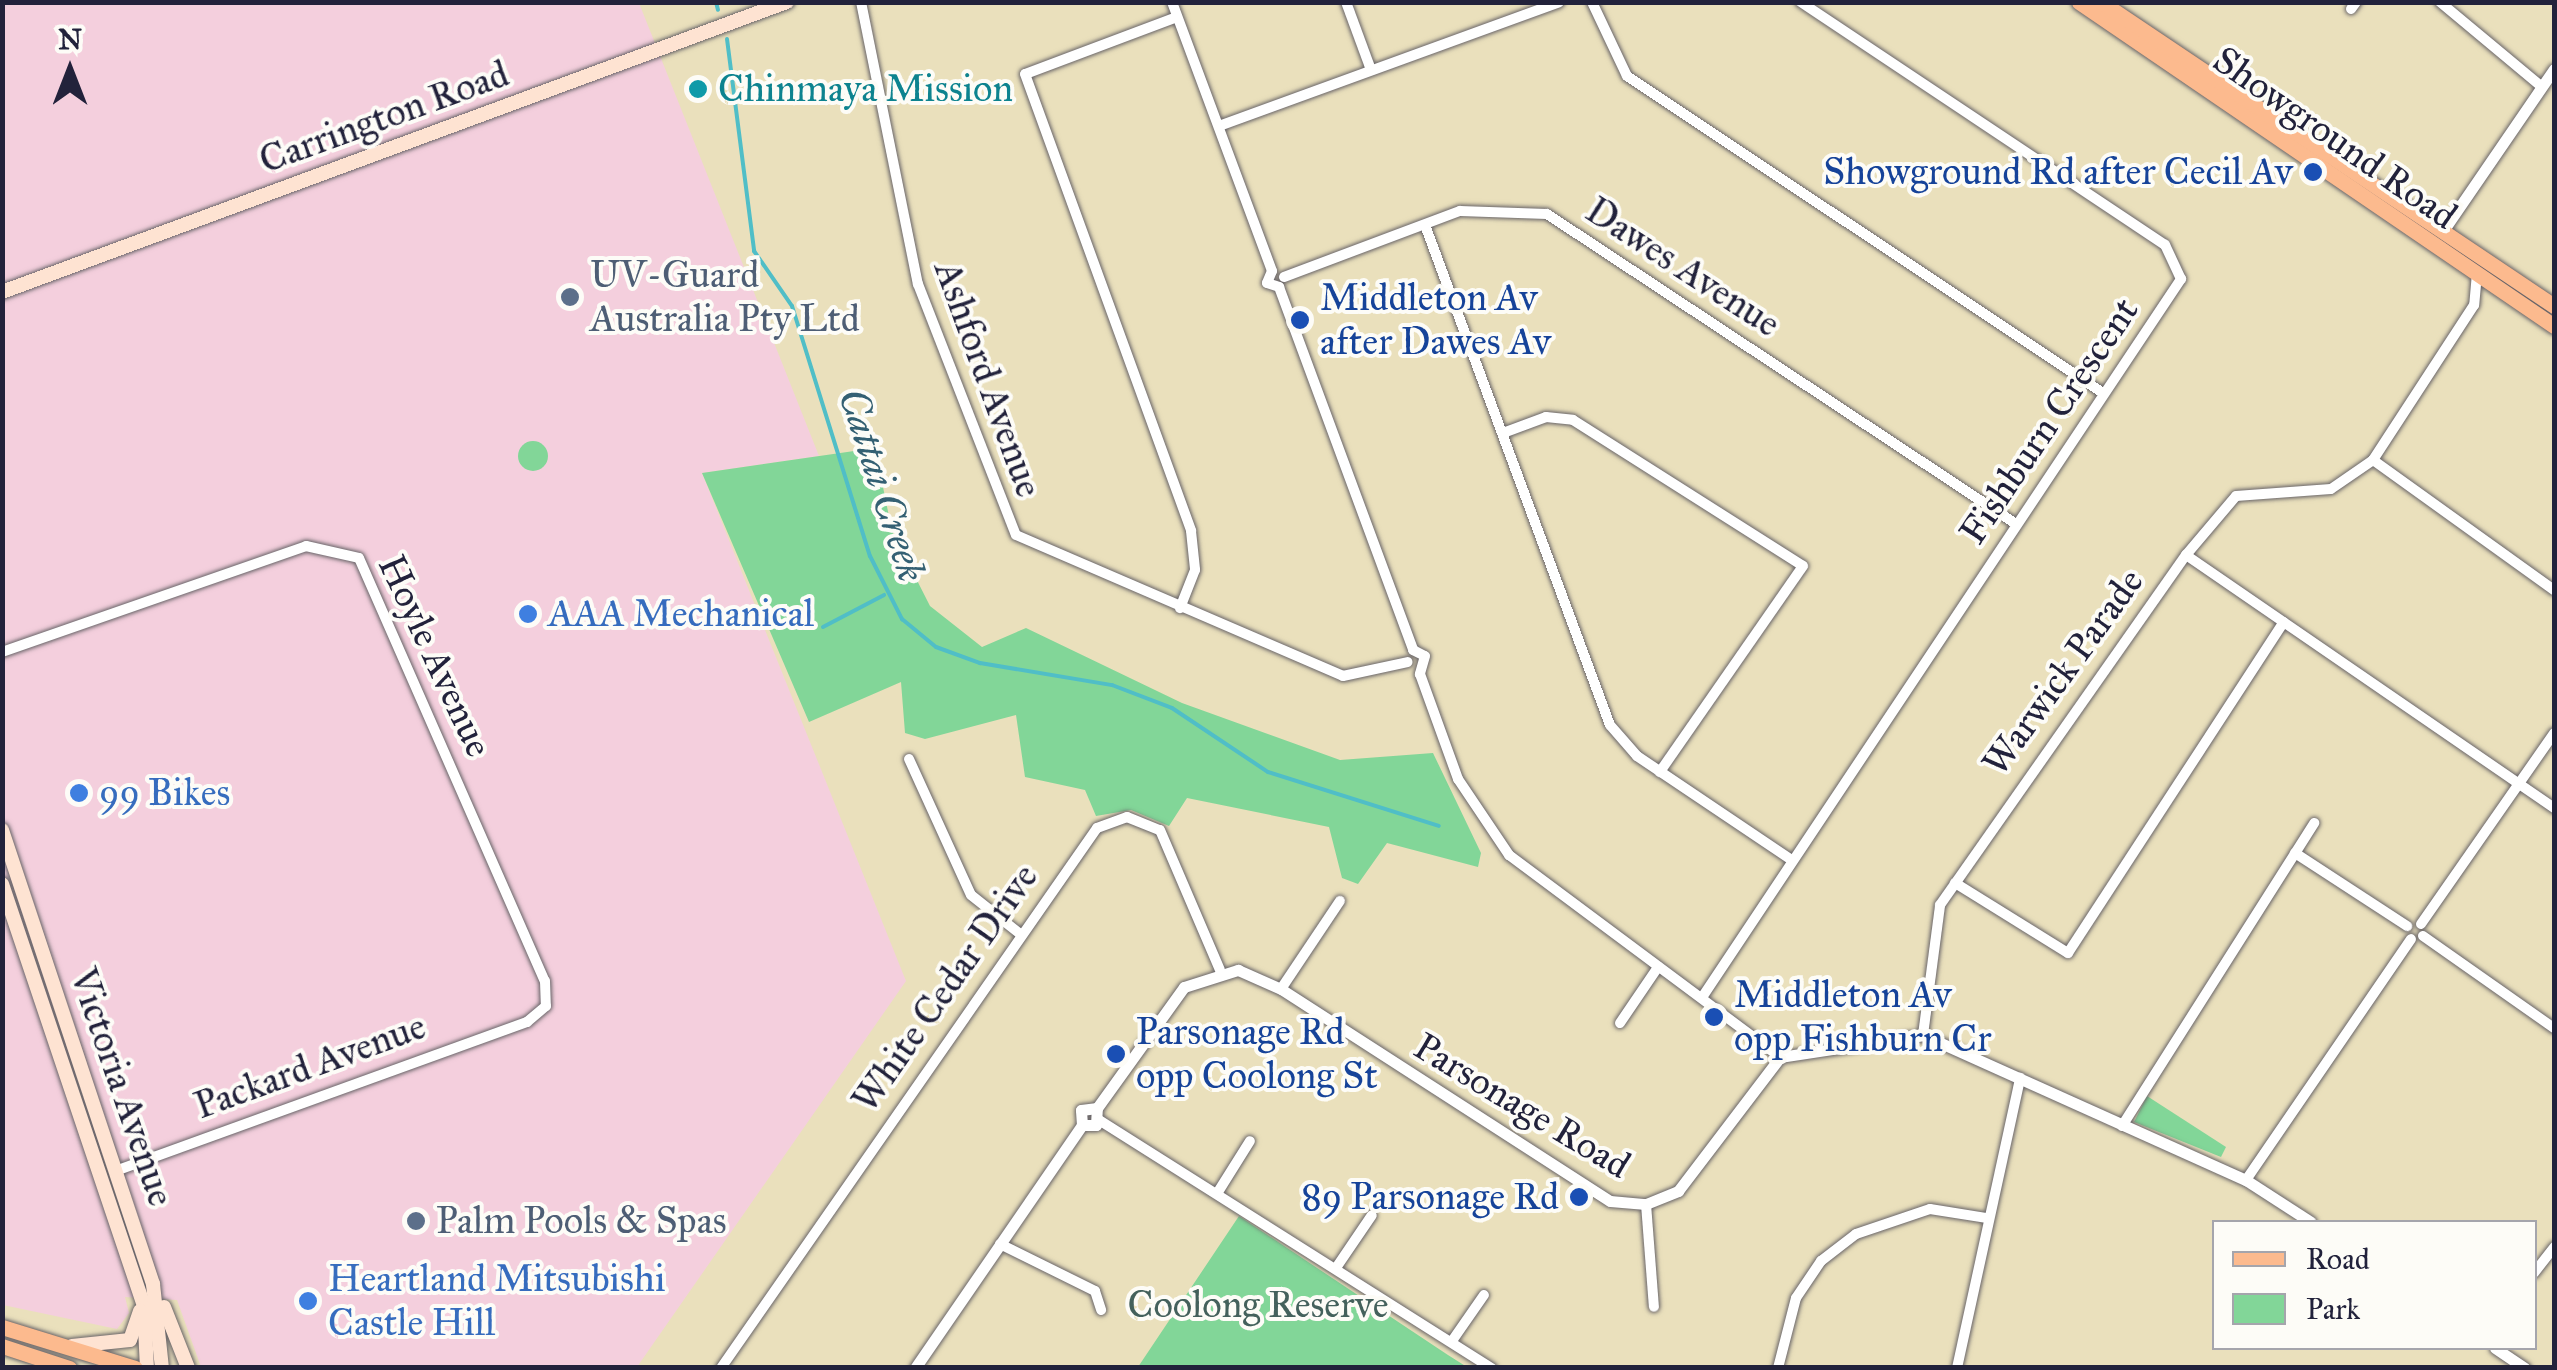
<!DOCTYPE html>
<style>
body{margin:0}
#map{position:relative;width:2557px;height:1370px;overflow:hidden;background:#eae0bc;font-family:"IM FELL Great Primer",serif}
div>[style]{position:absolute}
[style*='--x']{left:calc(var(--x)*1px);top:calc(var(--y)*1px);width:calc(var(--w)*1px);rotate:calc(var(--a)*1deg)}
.built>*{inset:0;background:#f4cfdd}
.green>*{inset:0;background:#82d698}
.round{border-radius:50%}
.stream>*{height:4px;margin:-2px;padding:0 2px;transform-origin:2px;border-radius:2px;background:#50bec7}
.roads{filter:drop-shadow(0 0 2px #686468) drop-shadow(0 0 2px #686468)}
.minor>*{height:10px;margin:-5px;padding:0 5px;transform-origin:5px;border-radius:5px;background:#fff}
.tertiary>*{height:11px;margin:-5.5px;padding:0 5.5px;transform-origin:5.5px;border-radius:5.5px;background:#fff}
.secondary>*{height:14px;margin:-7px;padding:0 7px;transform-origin:7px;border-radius:7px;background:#fee3d2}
.primary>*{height:15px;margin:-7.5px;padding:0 7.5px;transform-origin:7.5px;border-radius:7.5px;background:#fcba8e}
.dots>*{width:28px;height:28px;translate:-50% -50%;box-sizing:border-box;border:5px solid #fdfcf7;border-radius:50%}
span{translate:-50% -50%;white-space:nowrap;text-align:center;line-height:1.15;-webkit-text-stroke:8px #fdfcf7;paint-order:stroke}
.culture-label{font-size:38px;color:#0d838f}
.left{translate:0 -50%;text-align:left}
.street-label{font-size:38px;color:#22223b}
.transit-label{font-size:38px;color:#164399}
.right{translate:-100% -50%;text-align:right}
.service-label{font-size:38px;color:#4e5e75}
.shop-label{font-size:38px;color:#366cbe}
.park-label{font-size:38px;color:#44615c}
.water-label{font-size:40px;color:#346073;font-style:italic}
.frame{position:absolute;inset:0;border:5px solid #22223b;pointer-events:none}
.legend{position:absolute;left:2212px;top:1220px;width:325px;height:130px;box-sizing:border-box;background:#fdfcf7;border:2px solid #a5a5ac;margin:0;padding:12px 18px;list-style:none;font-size:30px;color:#22223b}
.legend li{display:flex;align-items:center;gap:20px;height:50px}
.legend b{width:50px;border:2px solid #a5a5ac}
.north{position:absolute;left:20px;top:20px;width:100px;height:100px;-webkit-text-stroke:8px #fdfcf7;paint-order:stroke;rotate:0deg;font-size:28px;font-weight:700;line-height:40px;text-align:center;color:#22223b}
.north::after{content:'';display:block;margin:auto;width:35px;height:45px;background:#22223b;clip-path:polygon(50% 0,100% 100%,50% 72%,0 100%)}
</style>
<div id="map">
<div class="built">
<i style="clip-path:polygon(3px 3px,639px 3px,819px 456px,702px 473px,906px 981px,637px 1367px,201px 1367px,177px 1300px,125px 1297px,129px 1313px,117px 1329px,3px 1305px)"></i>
</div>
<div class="green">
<i class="round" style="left:518px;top:441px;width:30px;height:30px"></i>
<i style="clip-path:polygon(875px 448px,892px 531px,930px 606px,982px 647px,1026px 628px,1182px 703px,1340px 760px,1433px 753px,1481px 853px,1478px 867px,1387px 843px,1358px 884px,1342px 878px,1329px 827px,1187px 798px,1169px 826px,1131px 810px,1096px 816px,1085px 790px,1025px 777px,1016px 715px,925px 739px,905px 733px,901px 682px,809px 722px,702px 473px)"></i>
<i style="clip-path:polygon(2147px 1096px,2226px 1147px,2221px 1157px,2134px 1122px)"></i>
<i style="clip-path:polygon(1239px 1216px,1448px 1355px,1467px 1367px,1138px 1367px)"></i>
</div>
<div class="stream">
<i style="--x:716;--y:2;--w:8;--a:76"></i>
<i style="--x:727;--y:39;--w:214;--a:82.7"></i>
<i style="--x:754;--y:251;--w:67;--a:55.4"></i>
<i style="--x:792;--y:306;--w:262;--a:72.7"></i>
<i style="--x:870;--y:556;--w:71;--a:63.1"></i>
<i style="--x:902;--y:619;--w:44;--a:39.5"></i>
<i style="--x:936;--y:647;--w:47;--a:20"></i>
<i style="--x:980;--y:663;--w:134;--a:9.5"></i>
<i style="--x:1112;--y:685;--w:64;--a:21"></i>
<i style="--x:1172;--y:708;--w:115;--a:33.7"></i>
<i style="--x:1268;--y:772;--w:179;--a:17.5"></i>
<i style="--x:823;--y:627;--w:69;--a:-27.7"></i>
</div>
<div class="roads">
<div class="minor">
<i style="--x:861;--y:2;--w:288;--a:78.6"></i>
<i style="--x:918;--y:284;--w:269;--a:68.7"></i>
<i style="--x:1016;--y:535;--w:356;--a:23.3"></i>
<i style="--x:1343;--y:676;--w:66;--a:-12.2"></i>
<i style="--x:1172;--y:2;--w:287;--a:69.6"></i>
<i style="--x:1346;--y:2;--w:72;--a:69.8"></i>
<i style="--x:1592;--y:2;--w:82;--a:64.7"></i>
<i style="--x:1627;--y:76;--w:572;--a:33.66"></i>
<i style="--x:2440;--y:2;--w:133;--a:39.8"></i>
<i style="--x:2351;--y:9;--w:9;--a:-54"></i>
<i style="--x:1177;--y:17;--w:162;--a:159.4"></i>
<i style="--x:1025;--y:74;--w:486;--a:70"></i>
<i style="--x:1191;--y:531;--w:39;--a:84"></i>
<i style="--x:1195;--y:570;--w:41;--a:111.5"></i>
<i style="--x:1219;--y:126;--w:362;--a:-20"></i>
<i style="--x:1425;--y:225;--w:533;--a:69.7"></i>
<i style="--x:1610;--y:725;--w:41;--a:48.9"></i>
<i style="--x:1637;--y:756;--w:187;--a:33.9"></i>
<i style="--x:1272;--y:271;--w:13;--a:113"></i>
<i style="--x:1267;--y:283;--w:13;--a:18"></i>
<i style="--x:2477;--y:273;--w:32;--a:95"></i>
<i style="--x:2474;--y:305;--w:185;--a:123.1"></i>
<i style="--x:2373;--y:460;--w:223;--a:35.7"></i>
<i style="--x:1284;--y:277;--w:188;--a:-20.6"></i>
<i style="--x:1460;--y:211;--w:87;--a:2"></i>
<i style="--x:1547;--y:214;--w:562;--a:33.46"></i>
<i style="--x:1279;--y:287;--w:387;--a:69.7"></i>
<i style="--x:1503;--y:433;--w:46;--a:-20.4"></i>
<i style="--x:1546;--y:417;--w:27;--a:6"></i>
<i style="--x:1573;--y:420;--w:272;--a:32.4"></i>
<i style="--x:1803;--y:566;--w:251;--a:124.8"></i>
<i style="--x:2186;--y:555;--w:447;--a:34.5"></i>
<i style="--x:1413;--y:650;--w:13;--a:27"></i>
<i style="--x:1425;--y:656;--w:19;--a:106"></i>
<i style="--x:1420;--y:674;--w:112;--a:70.1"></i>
<i style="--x:1458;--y:779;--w:92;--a:56.1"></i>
<i style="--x:1509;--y:855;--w:338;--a:36.7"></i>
<i style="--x:2;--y:652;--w:322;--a:-19.2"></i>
<i style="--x:306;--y:546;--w:54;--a:12.8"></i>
<i style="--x:359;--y:558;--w:462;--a:66.3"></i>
<i style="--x:545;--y:981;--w:25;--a:88"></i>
<i style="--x:546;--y:1006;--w:25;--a:140"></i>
<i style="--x:527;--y:1022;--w:435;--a:160.1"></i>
<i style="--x:909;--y:759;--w:149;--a:65.5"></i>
<i style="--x:971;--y:895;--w:61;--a:38.4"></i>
<i style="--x:2295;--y:853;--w:134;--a:33.1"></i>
<i style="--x:1955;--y:883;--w:133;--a:31.8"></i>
<i style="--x:2068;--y:953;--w:395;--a:-56.9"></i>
<i style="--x:2421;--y:924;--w:233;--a:-55.1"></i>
<i style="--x:2423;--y:936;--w:160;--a:35.1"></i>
<i style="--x:1281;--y:989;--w:106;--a:-56.2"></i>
<i style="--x:1703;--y:996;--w:862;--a:-56.31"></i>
<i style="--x:2181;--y:279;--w:38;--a:-115"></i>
<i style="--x:2165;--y:245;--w:438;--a:-146.3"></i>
<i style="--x:1620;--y:1023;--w:68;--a:-55.8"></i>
<i style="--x:1923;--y:1035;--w:131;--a:-82.5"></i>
<i style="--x:1940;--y:905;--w:428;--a:-54.9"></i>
<i style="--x:2186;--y:555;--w:77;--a:-49.7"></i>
<i style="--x:2236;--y:496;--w:95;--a:-4.2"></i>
<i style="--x:2331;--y:489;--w:51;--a:-34.6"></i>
<i style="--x:1099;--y:1120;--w:465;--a:32.3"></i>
<i style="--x:2122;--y:1126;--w:359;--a:-57.6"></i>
<i style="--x:2246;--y:1180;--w:292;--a:-55.6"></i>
<i style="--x:1218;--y:1192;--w:60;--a:-57.9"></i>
<i style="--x:1646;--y:1204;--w:103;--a:85.6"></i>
<i style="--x:1000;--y:1244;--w:106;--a:26.3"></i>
<i style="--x:1095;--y:1291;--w:20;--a:72"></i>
<i style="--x:1338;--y:1265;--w:60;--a:-55.8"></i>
<i style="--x:2534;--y:1273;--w:33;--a:-52"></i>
<i style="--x:1452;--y:1341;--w:56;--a:-55.2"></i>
<i style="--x:721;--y:1368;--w:658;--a:-55.15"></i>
<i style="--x:1097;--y:828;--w:32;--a:-20"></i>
<i style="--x:1127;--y:817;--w:35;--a:22"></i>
<i style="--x:1160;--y:830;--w:152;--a:66.8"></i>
<i style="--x:1778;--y:1368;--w:72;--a:-75.6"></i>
<i style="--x:1796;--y:1298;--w:45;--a:-56"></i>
<i style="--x:1821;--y:1261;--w:44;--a:-37.6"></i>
<i style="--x:1856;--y:1234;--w:78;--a:-18.7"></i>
<i style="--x:1930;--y:1209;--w:58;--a:9"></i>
<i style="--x:1957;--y:1368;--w:297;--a:-77.7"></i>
</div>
<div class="tertiary">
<i style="--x:2443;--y:231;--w:196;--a:-55.6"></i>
<i style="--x:1097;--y:1108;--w:149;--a:-54.3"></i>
<i style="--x:1184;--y:987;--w:57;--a:-17.5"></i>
<i style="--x:1238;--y:970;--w:47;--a:23.8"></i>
<i style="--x:1281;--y:989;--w:391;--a:32.8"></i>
<i style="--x:1610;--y:1201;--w:36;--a:5"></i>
<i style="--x:1646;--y:1204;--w:35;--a:-22"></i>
<i style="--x:1678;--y:1191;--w:168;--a:-52.7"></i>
<i style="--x:1780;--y:1057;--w:145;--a:-8.7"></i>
<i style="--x:1923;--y:1035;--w:354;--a:24.2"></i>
<i style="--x:2246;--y:1180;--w:77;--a:32.9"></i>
<i style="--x:1082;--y:1125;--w:15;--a:-94"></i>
<i style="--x:1081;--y:1110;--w:16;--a:-7"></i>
<i style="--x:1082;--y:1125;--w:14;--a:0"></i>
<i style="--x:1096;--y:1125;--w:17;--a:-87"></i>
<i style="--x:2495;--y:1348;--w:36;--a:34"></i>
<i style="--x:915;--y:1368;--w:295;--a:-55.5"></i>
</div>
<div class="secondary">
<i style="--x:2;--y:292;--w:837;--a:-20.28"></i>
<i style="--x:2;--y:830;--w:478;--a:71.6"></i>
<i style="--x:153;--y:1284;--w:84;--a:83.9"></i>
<i style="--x:2;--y:884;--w:446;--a:71.4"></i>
<i style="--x:144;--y:1307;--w:61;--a:87.2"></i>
<i style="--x:164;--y:1307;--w:66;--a:68.5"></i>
<i style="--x:72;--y:1346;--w:58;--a:-5.9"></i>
<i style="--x:130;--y:1340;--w:31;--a:-71"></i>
</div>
<div class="primary">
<i style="--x:2079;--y:2;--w:575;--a:34.3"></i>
<i style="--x:2101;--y:2;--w:546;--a:33.86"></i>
<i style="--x:2;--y:1327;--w:139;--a:17.1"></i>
<i style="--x:2;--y:1346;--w:71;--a:18.2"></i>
</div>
</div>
<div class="dots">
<i style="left:698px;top:89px;background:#0f9aa8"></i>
<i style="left:2313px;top:172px;background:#1a4fb4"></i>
<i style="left:570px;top:297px;background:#5c6f8a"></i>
<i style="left:1300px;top:320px;background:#1a4fb4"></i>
<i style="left:528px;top:614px;background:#3f7fe0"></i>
<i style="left:79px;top:793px;background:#3f7fe0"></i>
<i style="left:1714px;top:1017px;background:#1a4fb4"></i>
<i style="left:1116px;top:1054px;background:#1a4fb4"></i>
<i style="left:1579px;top:1197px;background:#1a4fb4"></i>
<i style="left:416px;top:1221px;background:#5c6f8a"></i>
<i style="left:308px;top:1301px;background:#3f7fe0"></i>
</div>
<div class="culture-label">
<span class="left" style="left:718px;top:89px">Chinmaya Mission</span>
</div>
<div class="street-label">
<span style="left:384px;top:117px;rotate:-20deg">Carrington Road</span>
<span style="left:2335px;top:138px;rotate:35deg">Showground Road</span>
<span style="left:1683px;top:267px;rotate:33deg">Dawes Avenue</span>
<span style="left:988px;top:379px;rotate:70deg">Ashford Avenue</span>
<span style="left:2049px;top:421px;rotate:-56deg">Fishburn Crescent</span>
<span style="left:435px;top:656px;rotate:65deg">Hoyle Avenue</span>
<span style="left:2063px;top:672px;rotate:-54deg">Warwick Parade</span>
<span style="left:945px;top:988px;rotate:-55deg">White Cedar Drive</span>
<span style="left:310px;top:1066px;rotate:-20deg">Packard Avenue</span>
<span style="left:122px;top:1087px;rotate:71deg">Victoria Avenue</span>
<span style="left:1522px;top:1106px;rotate:31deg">Parsonage Road</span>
</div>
<div class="transit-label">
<span class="right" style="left:2293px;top:172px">Showground Rd after Cecil Av</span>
<span class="left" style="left:1320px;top:320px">Middleton Av<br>after Dawes Av</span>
<span class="left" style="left:1734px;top:1017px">Middleton Av<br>opp Fishburn Cr</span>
<span class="left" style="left:1136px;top:1054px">Parsonage Rd<br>opp Coolong St</span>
<span class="right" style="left:1559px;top:1197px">89 Parsonage Rd</span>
</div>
<div class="service-label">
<span class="left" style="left:590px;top:297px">UV-Guard<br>Australia Pty Ltd</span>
<span class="left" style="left:436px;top:1221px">Palm Pools &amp; Spas</span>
</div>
<div class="shop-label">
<span class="left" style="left:548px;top:614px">AAA Mechanical</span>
<span class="left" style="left:99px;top:793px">99 Bikes</span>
<span class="left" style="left:328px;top:1301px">Heartland Mitsubishi<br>Castle Hill</span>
</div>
<div class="park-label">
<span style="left:1258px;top:1305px">Coolong Reserve</span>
</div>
<div class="water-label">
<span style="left:882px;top:485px;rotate:72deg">Cattai Creek</span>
</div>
<div class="frame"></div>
<ul class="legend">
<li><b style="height:12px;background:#fcba8e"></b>Road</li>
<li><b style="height:28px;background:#82d698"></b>Park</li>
</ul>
<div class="north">N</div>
</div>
